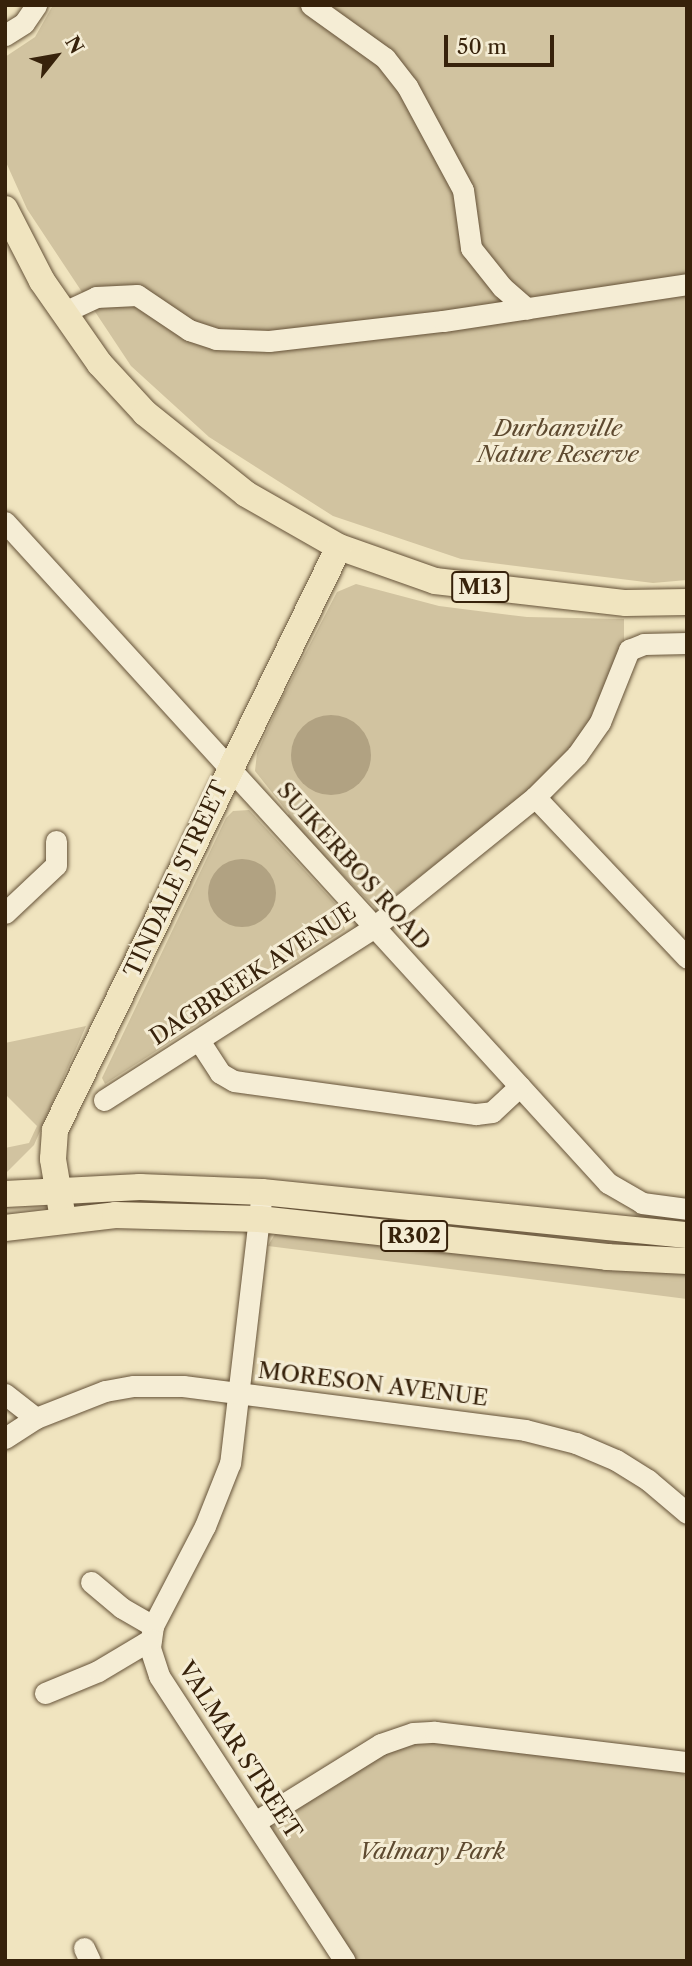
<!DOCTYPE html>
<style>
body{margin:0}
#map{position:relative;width:692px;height:1966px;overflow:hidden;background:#f0e4bf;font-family:"Libre Caslon Text",serif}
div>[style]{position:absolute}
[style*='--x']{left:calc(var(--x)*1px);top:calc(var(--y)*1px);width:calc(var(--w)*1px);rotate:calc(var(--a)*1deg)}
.green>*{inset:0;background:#d1c3a0}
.water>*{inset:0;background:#b1a282}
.round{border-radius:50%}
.roads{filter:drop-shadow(0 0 2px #655238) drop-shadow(0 0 2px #655238)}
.minor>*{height:21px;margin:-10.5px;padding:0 10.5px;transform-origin:10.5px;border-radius:10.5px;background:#f5edd5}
.major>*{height:26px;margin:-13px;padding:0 13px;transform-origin:13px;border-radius:13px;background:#f0e4bf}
span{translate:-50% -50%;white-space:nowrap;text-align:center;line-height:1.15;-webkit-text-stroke:6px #f5edd5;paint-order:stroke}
.shield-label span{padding:2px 5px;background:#f5edd5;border:2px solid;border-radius:5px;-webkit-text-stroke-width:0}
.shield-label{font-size:21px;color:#37220b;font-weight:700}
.park-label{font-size:23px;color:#5e4a30;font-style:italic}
.street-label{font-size:23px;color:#37220b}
.frame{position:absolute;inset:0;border:7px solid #37220b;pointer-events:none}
.north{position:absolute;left:21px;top:21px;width:70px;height:70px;-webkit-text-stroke:5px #f5edd5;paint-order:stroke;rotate:59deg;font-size:19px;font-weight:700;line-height:28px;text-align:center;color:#37220b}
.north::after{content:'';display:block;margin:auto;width:24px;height:32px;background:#37220b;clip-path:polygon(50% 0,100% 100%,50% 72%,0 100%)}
.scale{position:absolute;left:444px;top:35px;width:110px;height:32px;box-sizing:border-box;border:4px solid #37220b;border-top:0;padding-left:9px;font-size:21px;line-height:24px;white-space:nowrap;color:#37220b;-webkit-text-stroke:5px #f5edd5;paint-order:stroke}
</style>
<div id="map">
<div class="green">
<i style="clip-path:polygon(53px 5px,687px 5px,687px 580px,653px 583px,461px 559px,333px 516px,209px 437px,131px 366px,27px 209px,5px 160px,5px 57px,35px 37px)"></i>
<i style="clip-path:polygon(356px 584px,439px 606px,527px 617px,624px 619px,624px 645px,599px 705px,579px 738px,531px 789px,377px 910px,286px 817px,289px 814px,255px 771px,257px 753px,279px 704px,337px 592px)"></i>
<i style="clip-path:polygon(249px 810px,343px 912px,345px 930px,105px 1084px,102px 1078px,226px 818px,233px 811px)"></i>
<i style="clip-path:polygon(86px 1026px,34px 1145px,5px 1174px,5px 1148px,29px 1143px,37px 1126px,5px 1094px,5px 1043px)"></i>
<i style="clip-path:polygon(297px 1208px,500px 1229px,499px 1237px,296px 1213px)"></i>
<i style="clip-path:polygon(287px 1230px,687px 1272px,687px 1299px,268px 1246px,275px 1234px)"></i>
<i style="clip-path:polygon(436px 1741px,679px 1772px,687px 1776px,687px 1961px,352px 1961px,272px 1833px,273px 1827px,279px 1818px,382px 1753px,406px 1744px)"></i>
</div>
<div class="water">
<i class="round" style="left:291px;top:715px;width:80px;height:80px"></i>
<i class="round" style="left:208px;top:859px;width:68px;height:68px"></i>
</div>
<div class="roads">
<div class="minor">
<i style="--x:311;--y:5;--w:91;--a:35.6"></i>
<i style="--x:385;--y:58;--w:36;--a:52"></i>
<i style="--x:407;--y:86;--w:118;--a:61.7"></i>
<i style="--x:463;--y:190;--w:59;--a:82.1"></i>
<i style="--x:471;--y:248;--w:50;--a:51.5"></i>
<i style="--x:502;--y:287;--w:33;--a:41"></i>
<i style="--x:5;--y:35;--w:22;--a:-32"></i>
<i style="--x:24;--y:23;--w:22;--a:-56"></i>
<i style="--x:62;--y:313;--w:38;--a:-25"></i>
<i style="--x:96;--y:297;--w:41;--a:-2.8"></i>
<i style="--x:137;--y:295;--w:63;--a:33.9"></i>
<i style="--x:189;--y:330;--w:28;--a:18"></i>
<i style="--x:216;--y:339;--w:53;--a:2.2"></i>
<i style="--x:269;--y:341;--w:175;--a:-6.6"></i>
<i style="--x:443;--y:321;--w:247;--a:-8.6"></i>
<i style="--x:5;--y:522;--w:895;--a:47.63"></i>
<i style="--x:608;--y:1183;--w:39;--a:30"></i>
<i style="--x:642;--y:1203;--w:45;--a:7.6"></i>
<i style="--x:535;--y:797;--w:221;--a:46.6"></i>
<i style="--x:5;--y:913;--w:70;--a:-43.3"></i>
<i style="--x:56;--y:865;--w:24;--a:-90"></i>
<i style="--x:200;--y:1042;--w:37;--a:57"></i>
<i style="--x:220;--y:1073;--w:16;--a:30"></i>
<i style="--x:234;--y:1081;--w:244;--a:7.8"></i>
<i style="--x:476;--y:1114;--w:16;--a:-7"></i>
<i style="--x:492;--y:1112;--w:38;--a:-43"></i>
<i style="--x:104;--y:1100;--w:321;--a:-32.6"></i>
<i style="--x:374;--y:927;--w:207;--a:-38.9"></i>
<i style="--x:535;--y:797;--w:59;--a:-45"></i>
<i style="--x:577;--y:755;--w:40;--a:-55.1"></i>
<i style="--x:600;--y:722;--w:78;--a:-68.1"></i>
<i style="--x:629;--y:650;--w:16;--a:-22"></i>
<i style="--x:644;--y:644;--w:43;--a:-1.3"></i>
<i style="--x:262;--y:1192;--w:273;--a:96.7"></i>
<i style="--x:230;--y:1463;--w:68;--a:111.6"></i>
<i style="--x:205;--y:1526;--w:113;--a:117.5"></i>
<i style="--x:153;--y:1626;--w:22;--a:98"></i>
<i style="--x:150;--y:1648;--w:29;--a:72"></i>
<i style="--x:159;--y:1676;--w:340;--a:56.9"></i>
<i style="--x:5;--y:1394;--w:39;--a:38"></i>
<i style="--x:36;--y:1418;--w:74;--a:-21.4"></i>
<i style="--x:105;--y:1391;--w:29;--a:-10"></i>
<i style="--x:134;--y:1386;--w:49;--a:0"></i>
<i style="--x:183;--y:1386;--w:345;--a:7.3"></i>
<i style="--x:525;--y:1430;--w:53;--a:14.3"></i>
<i style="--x:576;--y:1443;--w:43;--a:23"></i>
<i style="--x:616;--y:1460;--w:38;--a:32"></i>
<i style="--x:648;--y:1480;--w:51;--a:40.2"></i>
<i style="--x:5;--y:1438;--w:37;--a:-33"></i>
<i style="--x:91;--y:1582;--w:40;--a:40"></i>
<i style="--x:122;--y:1608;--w:36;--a:30"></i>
<i style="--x:45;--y:1693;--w:57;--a:-22.5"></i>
<i style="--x:98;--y:1671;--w:61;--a:-30.8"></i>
<i style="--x:255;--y:1822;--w:148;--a:-31.8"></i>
<i style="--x:381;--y:1744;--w:34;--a:-19"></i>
<i style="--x:413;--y:1733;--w:22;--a:-3"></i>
<i style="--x:435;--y:1732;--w:254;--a:6.8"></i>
<i style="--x:84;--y:1948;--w:14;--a:65"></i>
</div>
<div class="major">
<i style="--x:5;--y:209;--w:81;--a:62.8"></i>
<i style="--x:42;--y:281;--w:101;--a:55.1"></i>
<i style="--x:100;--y:364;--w:67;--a:47.4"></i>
<i style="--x:145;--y:413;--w:129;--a:38.7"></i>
<i style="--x:246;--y:494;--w:107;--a:29.7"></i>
<i style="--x:339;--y:547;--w:102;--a:19.5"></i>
<i style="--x:435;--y:581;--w:192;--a:6.6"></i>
<i style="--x:626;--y:603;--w:61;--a:-0.9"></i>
<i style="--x:5;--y:1194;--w:135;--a:-3"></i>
<i style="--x:140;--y:1187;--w:122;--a:2.3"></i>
<i style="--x:262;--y:1192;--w:427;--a:5.8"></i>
<i style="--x:63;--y:1219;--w:61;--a:-99.5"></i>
<i style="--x:53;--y:1159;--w:29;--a:-86"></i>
<i style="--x:55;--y:1130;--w:648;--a:-64.03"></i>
<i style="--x:5;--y:1228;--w:111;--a:-6.7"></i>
<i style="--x:115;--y:1215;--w:144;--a:1.6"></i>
<i style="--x:259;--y:1219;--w:350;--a:6.2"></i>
<i style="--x:607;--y:1257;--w:80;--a:2.9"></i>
</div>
</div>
<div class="shield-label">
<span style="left:480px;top:587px">M13</span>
<span style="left:414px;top:1236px">R302</span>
</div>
<div class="park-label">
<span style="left:558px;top:441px">Durbanville<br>Nature Reserve</span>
<span style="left:432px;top:1851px">Valmary Park</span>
</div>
<div class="street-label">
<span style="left:354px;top:866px;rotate:48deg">SUIKERBOS ROAD</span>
<span style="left:176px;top:879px;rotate:-65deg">TINDALE STREET</span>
<span style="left:253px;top:974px;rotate:-33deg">DAGBREEK AVENUE</span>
<span style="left:373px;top:1384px;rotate:7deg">MORESON AVENUE</span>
<span style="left:240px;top:1750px;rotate:57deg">VALMAR STREET</span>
</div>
<div class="frame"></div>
<div class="north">N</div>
<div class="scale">50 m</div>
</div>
